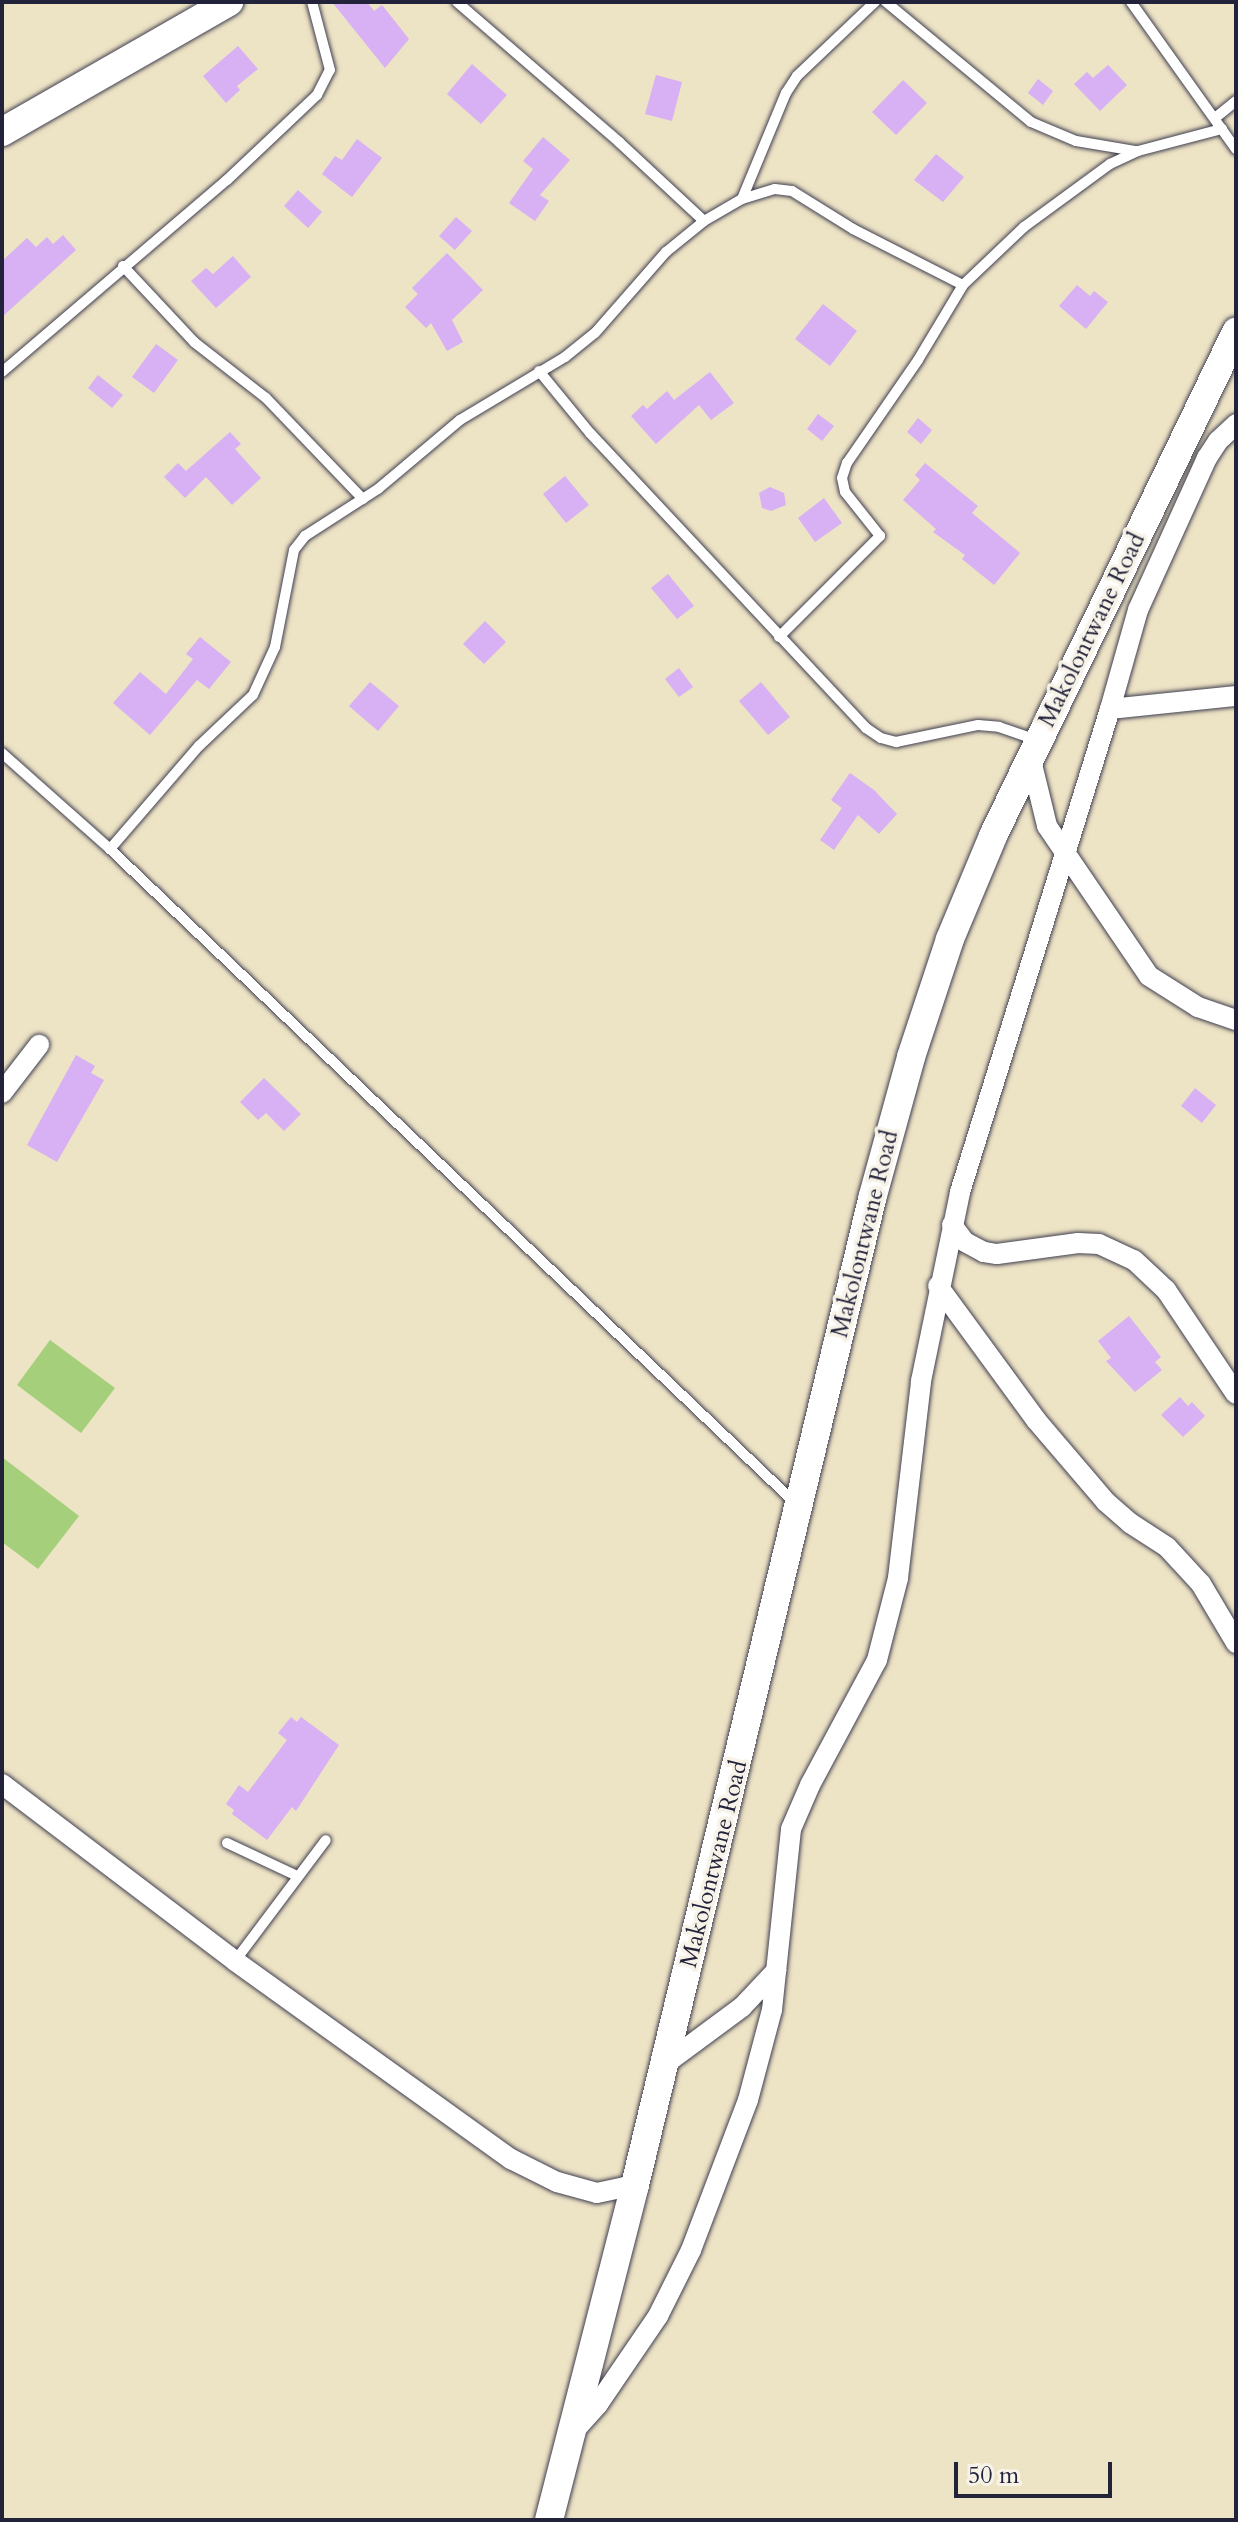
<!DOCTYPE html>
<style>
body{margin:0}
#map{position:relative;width:1238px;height:2522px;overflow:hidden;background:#ede3c5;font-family:Cardo,serif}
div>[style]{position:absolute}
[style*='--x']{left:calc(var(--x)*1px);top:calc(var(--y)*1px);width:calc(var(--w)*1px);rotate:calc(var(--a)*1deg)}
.green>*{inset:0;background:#a5cf7b}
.building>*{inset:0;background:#d7b1f3}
.roads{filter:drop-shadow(0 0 2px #403f50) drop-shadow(0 0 2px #403f50)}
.service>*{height:10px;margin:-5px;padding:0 5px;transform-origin:5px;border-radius:5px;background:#fff}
.minor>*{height:20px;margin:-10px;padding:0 10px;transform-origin:10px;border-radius:10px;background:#fff}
.secondary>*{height:28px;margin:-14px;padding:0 14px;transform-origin:14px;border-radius:14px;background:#fff}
span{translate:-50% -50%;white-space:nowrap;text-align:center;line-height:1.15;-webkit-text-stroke:7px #f7f3e8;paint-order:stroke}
.street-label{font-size:24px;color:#22223b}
.frame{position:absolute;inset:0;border:4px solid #22223b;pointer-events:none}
.scale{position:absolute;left:954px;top:2462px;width:158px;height:36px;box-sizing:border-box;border:4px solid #22223b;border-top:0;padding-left:10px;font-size:24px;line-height:28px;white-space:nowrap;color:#22223b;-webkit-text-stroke:6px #f7f3e8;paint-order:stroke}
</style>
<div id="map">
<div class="green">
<i style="clip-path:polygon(50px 1340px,115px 1388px,81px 1433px,17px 1385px)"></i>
<i style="clip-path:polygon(2px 1457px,79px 1516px,38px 1569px,2px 1542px)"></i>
</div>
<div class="building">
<i style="clip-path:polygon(332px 2px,367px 2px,374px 11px,382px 5px,409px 39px,385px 68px)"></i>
<i style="clip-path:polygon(238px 46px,258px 69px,237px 86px,240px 90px,226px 103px,203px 76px)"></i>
<i style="clip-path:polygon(472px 64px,507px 95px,481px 124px,447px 94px)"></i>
<i style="clip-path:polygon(1108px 65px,1127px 85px,1100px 111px,1074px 84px,1087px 72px,1093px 78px)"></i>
<i style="clip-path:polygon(656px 75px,682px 82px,672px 121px,645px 114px)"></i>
<i style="clip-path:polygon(1038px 79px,1053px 91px,1043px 105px,1028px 93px)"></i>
<i style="clip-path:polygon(903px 80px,927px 103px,896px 135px,872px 112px)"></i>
<i style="clip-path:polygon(543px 137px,570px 160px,540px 195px,549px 201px,535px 221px,509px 203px,533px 169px,523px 161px)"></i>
<i style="clip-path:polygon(357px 139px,382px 158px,352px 197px,322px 174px,335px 156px,342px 160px)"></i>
<i style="clip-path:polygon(936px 154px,964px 177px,943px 202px,914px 180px)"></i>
<i style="clip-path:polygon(298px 190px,322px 212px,308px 228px,284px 206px)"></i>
<i style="clip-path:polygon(456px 217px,472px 231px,455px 250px,439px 236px)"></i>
<i style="clip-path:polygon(63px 235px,76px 250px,2px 317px,2px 261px,27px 238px,36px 247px,47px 237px,53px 244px)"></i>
<i style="clip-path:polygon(447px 253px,483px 290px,452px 320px,463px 342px,447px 351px,431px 323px,426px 328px,405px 307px,418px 294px,412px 288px)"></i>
<i style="clip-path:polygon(233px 256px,251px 277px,216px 308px,191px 281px,206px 268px,213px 274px)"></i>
<i style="clip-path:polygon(1077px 285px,1090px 296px,1094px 291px,1108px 302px,1086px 329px,1059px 306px)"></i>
<i style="clip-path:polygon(823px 304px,857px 331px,830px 366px,795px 339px)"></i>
<i style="clip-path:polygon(156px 344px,178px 360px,154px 393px,132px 377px)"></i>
<i style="clip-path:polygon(710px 372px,734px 403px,711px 420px,699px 405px,656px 444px,631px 416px,643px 405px,647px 409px,667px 391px,674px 400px)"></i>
<i style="clip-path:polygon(98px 375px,123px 395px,112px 408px,88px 388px)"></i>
<i style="clip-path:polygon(818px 414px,834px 426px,822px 441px,807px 429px)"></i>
<i style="clip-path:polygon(918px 418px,932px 430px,921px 444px,907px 432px)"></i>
<i style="clip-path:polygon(230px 432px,241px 444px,235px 449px,261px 478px,232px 505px,206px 477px,185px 498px,164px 477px,178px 463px,186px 471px)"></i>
<i style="clip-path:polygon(925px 463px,978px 506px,972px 513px,1020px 553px,994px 585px,962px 559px,965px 555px,933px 532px,936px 529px,903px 500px,920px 480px,915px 475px)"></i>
<i style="clip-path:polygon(565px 476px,589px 505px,566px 523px,543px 494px)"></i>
<i style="clip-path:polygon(770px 487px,784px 493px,786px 505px,771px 511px,762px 508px,759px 493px)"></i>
<i style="clip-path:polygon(824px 498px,842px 523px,815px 542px,798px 518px)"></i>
<i style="clip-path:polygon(668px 574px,694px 606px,677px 619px,651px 588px)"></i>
<i style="clip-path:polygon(485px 621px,506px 642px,484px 664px,463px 644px)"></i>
<i style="clip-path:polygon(200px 637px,231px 662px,209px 689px,197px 680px,150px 735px,113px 703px,140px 672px,166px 694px,193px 659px,186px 654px)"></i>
<i style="clip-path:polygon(679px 668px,693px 687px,679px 697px,665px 679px)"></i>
<i style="clip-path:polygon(370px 682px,399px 706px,378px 731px,349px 706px)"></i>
<i style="clip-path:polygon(761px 682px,790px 717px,768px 735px,739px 701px)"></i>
<i style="clip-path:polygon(850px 773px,874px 790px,897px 814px,879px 834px,858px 815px,834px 850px,820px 840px,842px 808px,831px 800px)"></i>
<i style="clip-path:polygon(76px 1055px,95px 1066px,91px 1073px,104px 1080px,57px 1162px,27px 1145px)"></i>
<i style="clip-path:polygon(264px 1078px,301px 1114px,284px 1131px,266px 1113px,258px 1120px,240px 1102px)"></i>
<i style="clip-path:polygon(1195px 1088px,1216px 1105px,1202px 1123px,1181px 1106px)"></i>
<i style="clip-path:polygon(1129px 1316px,1161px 1357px,1155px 1362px,1162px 1370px,1135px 1392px,1106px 1361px,1111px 1358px,1098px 1341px)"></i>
<i style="clip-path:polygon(1180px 1397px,1188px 1406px,1192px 1402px,1205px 1416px,1183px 1437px,1161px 1415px)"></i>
<i style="clip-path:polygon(291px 1717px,297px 1722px,301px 1717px,339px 1745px,296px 1811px,292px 1807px,267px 1840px,232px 1814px,234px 1810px,226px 1804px,239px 1785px,248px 1792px,287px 1740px,278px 1733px)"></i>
</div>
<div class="roads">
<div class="service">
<i style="--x:457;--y:2;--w:214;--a:40.8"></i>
<i style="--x:619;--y:142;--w:116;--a:42.9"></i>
<i style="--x:886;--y:2;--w:188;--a:39.6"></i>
<i style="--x:1031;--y:122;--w:49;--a:22.9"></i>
<i style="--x:1076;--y:141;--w:61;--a:9.5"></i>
<i style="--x:1131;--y:2;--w:181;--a:54.5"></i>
<i style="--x:1215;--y:118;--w:27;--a:-39"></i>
<i style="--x:742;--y:199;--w:115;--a:-67.5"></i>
<i style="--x:786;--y:93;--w:20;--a:-57"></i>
<i style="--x:797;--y:76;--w:108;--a:-43.5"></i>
<i style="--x:123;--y:266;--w:104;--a:46.9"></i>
<i style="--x:194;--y:342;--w:91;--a:37.9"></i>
<i style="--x:266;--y:398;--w:140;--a:46.2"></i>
<i style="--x:539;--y:371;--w:80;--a:50.6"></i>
<i style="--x:590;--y:433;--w:404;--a:46.9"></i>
<i style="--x:866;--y:728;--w:18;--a:34"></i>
<i style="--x:881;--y:738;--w:16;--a:15"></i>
<i style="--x:896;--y:742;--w:84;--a:-11.7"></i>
<i style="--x:978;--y:725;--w:21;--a:5"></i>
<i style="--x:999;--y:727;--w:40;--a:18.9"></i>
<i style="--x:2;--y:372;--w:296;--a:-40.5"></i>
<i style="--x:227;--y:180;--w:124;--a:-43.4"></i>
<i style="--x:317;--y:95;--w:28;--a:-63"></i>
<i style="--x:330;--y:70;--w:70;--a:-104.8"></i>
<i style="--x:779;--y:637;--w:143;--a:-45"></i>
<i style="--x:880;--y:536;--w:56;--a:-128.5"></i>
<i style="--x:845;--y:492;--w:14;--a:-102"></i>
<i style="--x:842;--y:478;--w:16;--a:-72"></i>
<i style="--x:847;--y:463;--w:125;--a:-55.4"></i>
<i style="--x:918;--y:360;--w:87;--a:-59"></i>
<i style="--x:2;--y:753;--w:144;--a:41.6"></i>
<i style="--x:110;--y:849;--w:946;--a:43.67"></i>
<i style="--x:110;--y:849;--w:136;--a:-49.2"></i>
<i style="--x:199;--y:746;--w:74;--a:-43.4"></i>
<i style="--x:253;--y:695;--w:53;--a:-65.4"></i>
<i style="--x:275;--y:647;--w:99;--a:-78.9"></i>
<i style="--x:294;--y:550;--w:18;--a:-52"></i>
<i style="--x:305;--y:536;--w:87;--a:-32.8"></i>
<i style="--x:378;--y:489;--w:107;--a:-40.1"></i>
<i style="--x:460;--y:420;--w:122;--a:-31"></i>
<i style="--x:565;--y:357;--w:38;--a:-39"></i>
<i style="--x:595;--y:333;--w:108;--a:-48.8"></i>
<i style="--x:666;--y:252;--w:49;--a:-39.2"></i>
<i style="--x:704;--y:221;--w:44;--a:-30.1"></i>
<i style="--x:742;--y:199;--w:34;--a:-17"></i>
<i style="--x:775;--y:189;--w:17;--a:7"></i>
<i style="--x:792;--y:191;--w:72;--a:31.9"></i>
<i style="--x:853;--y:229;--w:123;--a:27"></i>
<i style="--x:963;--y:285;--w:84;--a:-43.6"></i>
<i style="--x:1024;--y:227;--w:107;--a:-36.2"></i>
<i style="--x:1110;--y:164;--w:31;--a:-25"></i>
<i style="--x:1138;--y:151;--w:87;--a:-14.7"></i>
<i style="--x:227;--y:1843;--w:77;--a:25.2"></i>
<i style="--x:235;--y:1961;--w:151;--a:-53.1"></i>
</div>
<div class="minor">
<i style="--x:1110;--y:709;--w:127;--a:-5.9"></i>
<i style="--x:1030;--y:756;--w:72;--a:76.3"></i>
<i style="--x:1047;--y:826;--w:181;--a:55.8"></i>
<i style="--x:1149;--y:976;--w:58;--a:32.3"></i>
<i style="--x:1198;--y:1007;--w:40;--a:18.9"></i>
<i style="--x:2;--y:1093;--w:61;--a:-52.4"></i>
<i style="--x:952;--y:1225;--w:21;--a:53"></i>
<i style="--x:965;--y:1242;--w:21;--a:28"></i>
<i style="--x:984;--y:1252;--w:13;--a:9"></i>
<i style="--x:997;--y:1254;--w:82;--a:-7.7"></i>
<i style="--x:1078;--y:1243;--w:21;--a:3"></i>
<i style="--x:1099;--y:1244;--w:38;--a:25"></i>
<i style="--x:1134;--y:1260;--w:44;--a:43.2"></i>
<i style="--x:1166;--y:1290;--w:125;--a:56.1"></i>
<i style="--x:938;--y:1286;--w:166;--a:53.8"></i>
<i style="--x:1036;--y:1420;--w:108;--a:49.5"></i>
<i style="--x:1106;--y:1502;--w:32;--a:41"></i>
<i style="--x:1130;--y:1523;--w:44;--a:33"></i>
<i style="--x:1167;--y:1547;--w:50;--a:47.4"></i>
<i style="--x:1201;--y:1584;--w:69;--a:59.3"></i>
<i style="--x:2;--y:1784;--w:293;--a:37.2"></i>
<i style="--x:235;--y:1961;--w:340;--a:35.7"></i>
<i style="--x:511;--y:2159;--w:51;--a:26.6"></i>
<i style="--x:557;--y:2182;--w:41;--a:15.4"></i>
<i style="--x:597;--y:2193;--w:39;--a:-12"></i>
<i style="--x:665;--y:2064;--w:96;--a:-36.5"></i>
<i style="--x:742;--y:2007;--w:50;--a:-46.6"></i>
<i style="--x:573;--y:2432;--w:38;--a:-48"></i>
<i style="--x:598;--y:2404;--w:107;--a:-55.7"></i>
<i style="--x:658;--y:2316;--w:74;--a:-63.4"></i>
<i style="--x:691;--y:2250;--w:160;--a:-69.2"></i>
<i style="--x:748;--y:2100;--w:93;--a:-75.1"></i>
<i style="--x:772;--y:2010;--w:182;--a:-84"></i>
<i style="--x:791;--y:1829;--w:48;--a:-66.6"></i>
<i style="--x:810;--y:1785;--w:142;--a:-61.8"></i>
<i style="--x:877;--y:1660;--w:85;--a:-75.6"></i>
<i style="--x:898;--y:1578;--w:198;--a:-83.3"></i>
<i style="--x:921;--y:1381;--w:193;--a:-78.3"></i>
<i style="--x:960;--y:1192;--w:506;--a:-72.75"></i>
<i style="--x:1110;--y:709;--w:103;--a:-74.2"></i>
<i style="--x:1138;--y:610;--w:167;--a:-65.6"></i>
<i style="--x:1207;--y:458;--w:20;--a:-57"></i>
<i style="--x:1218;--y:441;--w:25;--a:-43"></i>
</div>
<div class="secondary">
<i style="--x:2;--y:132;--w:262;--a:-29.8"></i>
<i style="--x:549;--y:2520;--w:346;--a:-75.6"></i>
<i style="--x:635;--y:2185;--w:1014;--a:-76.48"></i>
<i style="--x:872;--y:1199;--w:147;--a:-74.6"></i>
<i style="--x:911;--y:1057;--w:124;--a:-71.7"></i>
<i style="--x:950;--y:939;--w:112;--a:-67.3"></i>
<i style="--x:993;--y:836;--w:560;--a:-64.26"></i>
</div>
</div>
<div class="street-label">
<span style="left:1092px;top:630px;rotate:-64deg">Makolontwane Road</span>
<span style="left:865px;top:1234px;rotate:-76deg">Makolontwane Road</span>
<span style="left:714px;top:1864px;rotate:-76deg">Makolontwane Road</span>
</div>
<div class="frame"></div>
<div class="scale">50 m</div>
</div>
